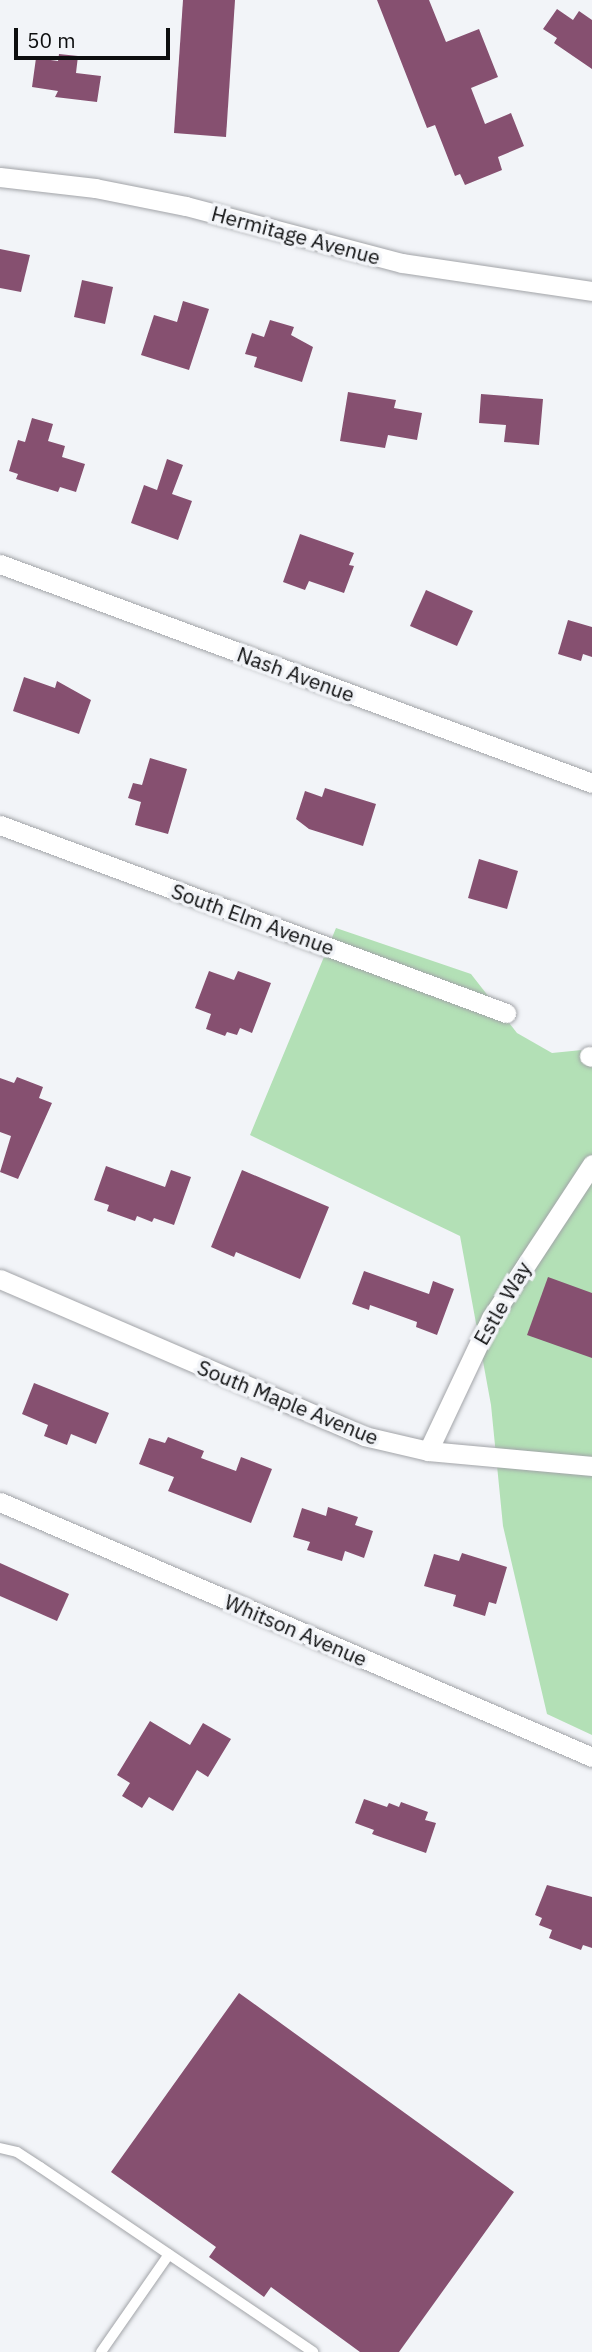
<!DOCTYPE html>
<style>
body{margin:0}
#map{position:relative;width:592px;height:2352px;overflow:hidden;background:#f2f4f8;font-family:"IBM Plex Sans",sans-serif}
div>[style]{position:absolute}
[style*='--x']{left:calc(var(--x)*1px);top:calc(var(--y)*1px);width:calc(var(--w)*1px);rotate:calc(var(--a)*1deg)}
.green>*{inset:0;background:#b3e0b6}
.building>*{inset:0;background:#865070}
.roads{filter:drop-shadow(0 0 2px #a2a4a8) drop-shadow(0 0 2px #a2a4a8)}
.service>*{height:10px;margin:-5px;padding:0 5px;transform-origin:5px;border-radius:5px;background:#fff}
.minor>*{height:19px;margin:-9.5px;padding:0 9.5px;transform-origin:9.5px;border-radius:9.5px;background:#fff}
span{translate:-50% -50%;white-space:nowrap;text-align:center;line-height:1.15;-webkit-text-stroke:7px #f2f4f8;paint-order:stroke}
.street-label{font-size:21px;color:#0d0e0f}
.scale{position:absolute;left:14px;top:28px;width:156px;height:32px;box-sizing:border-box;border:4px solid #0d0e0f;border-top:0;padding-left:9px;font-size:21px;line-height:24px;white-space:nowrap;color:#0d0e0f;-webkit-text-stroke:5px #f2f4f8;paint-order:stroke}
</style>
<div id="map">
<div class="green">
<i style="clip-path:polygon(336px 928px,471px 974px,517px 1033px,552px 1053px,592px 1049px,592px 1735px,547px 1714px,503px 1526px,491px 1405px,460px 1236px,250px 1135px)"></i>
</div>
<div class="building">
<i style="clip-path:polygon(183px 0,235px 0,226px 137px,174px 133px)"></i>
<i style="clip-path:polygon(377px 0,429px 0,446px 42px,479px 29px,498px 77px,471px 88px,485px 124px,511px 113px,524px 146px,498px 157px,502px 170px,465px 185px,460px 174px,455px 176px,435px 125px,427px 128px)"></i>
<i style="clip-path:polygon(557px 9px,573px 20px,579px 11px,592px 20px,592px 69px,554px 43px,557px 38px,543px 29px)"></i>
<i style="clip-path:polygon(59px 54px,78px 56px,76px 73px,101px 76px,97px 102px,55px 97px,58px 91px,32px 87px,36px 58px,58px 61px)"></i>
<i style="clip-path:polygon(0 249px,30px 255px,21px 292px,0 288px)"></i>
<i style="clip-path:polygon(82px 280px,113px 287px,105px 324px,74px 317px)"></i>
<i style="clip-path:polygon(183px 301px,209px 309px,189px 370px,141px 355px,154px 315px,177px 322px)"></i>
<i style="clip-path:polygon(270px 320px,294px 327px,291px 335px,313px 347px,302px 382px,254px 367px,257px 357px,245px 354px,252px 333px,264px 337px)"></i>
<i style="clip-path:polygon(348px 392px,396px 400px,394px 408px,422px 413px,417px 440px,388px 435px,385px 448px,340px 441px)"></i>
<i style="clip-path:polygon(481px 394px,543px 399px,539px 445px,504px 442px,506px 425px,479px 423px)"></i>
<i style="clip-path:polygon(32px 418px,53px 424px,48px 441px,65px 446px,62px 457px,85px 464px,76px 492px,60px 487px,58px 492px,16px 479px,18px 474px,9px 471px,18px 440px,25px 442px)"></i>
<i style="clip-path:polygon(167px 459px,183px 465px,172px 494px,192px 501px,178px 540px,131px 523px,144px 485px,157px 490px)"></i>
<i style="clip-path:polygon(300px 534px,354px 553px,349px 565px,354px 566px,344px 593px,309px 581px,305px 590px,283px 582px)"></i>
<i style="clip-path:polygon(426px 590px,473px 611px,457px 646px,410px 626px)"></i>
<i style="clip-path:polygon(568px 620px,592px 627px,592px 657px,583px 654px,581px 661px,558px 654px)"></i>
<i style="clip-path:polygon(24px 677px,55px 688px,57px 681px,91px 700px,79px 734px,13px 711px)"></i>
<i style="clip-path:polygon(150px 758px,187px 769px,168px 834px,135px 825px,141px 802px,128px 798px,133px 783px,142px 785px)"></i>
<i style="clip-path:polygon(325px 788px,376px 804px,363px 846px,309px 829px,296px 819px,305px 791px,322px 797px)"></i>
<i style="clip-path:polygon(479px 859px,518px 871px,507px 909px,468px 898px)"></i>
<i style="clip-path:polygon(209px 971px,234px 980px,238px 971px,271px 983px,252px 1033px,240px 1028px,237px 1035px,227px 1032px,225px 1036px,206px 1029px,211px 1014px,195px 1008px)"></i>
<i style="clip-path:polygon(17px 1077px,43px 1087px,39px 1098px,52px 1103px,18px 1179px,0 1172px,11px 1136px,0 1132px,0 1078px,14px 1083px)"></i>
<i style="clip-path:polygon(106px 1166px,165px 1187px,171px 1170px,191px 1177px,174px 1225px,154px 1218px,152px 1222px,137px 1216px,135px 1221px,107px 1211px,109px 1205px,94px 1200px)"></i>
<i style="clip-path:polygon(242px 1170px,329px 1207px,300px 1279px,236px 1252px,234px 1257px,211px 1247px)"></i>
<i style="clip-path:polygon(364px 1271px,429px 1294px,433px 1281px,454px 1289px,437px 1335px,416px 1327px,417px 1322px,370px 1305px,369px 1310px,352px 1304px)"></i>
<i style="clip-path:polygon(548px 1277px,592px 1293px,592px 1358px,527px 1335px)"></i>
<i style="clip-path:polygon(34px 1383px,109px 1413px,96px 1444px,71px 1434px,67px 1445px,44px 1436px,48px 1425px,22px 1414px)"></i>
<i style="clip-path:polygon(168px 1437px,204px 1451px,201px 1458px,236px 1471px,241px 1457px,272px 1469px,251px 1523px,168px 1491px,174px 1477px,139px 1464px,149px 1438px,165px 1443px)"></i>
<i style="clip-path:polygon(328px 1507px,358px 1517px,355px 1525px,373px 1531px,364px 1558px,345px 1551px,342px 1561px,307px 1550px,310px 1542px,293px 1537px,302px 1508px,326px 1516px)"></i>
<i style="clip-path:polygon(462px 1553px,507px 1567px,496px 1604px,489px 1602px,485px 1616px,453px 1606px,456px 1595px,424px 1586px,434px 1554px,459px 1561px)"></i>
<i style="clip-path:polygon(0 1563px,69px 1594px,57px 1621px,0 1596px)"></i>
<i style="clip-path:polygon(150px 1721px,190px 1745px,203px 1723px,231px 1739px,208px 1777px,197px 1770px,173px 1811px,149px 1797px,142px 1808px,122px 1796px,130px 1783px,117px 1775px)"></i>
<i style="clip-path:polygon(364px 1799px,387px 1807px,389px 1803px,399px 1807px,401px 1802px,428px 1812px,425px 1820px,436px 1823px,426px 1853px,372px 1834px,374px 1830px,355px 1823px)"></i>
<i style="clip-path:polygon(547px 1885px,592px 1897px,592px 1948px,583px 1945px,581px 1950px,549px 1938px,552px 1930px,539px 1925px,542px 1918px,535px 1915px)"></i>
<i style="clip-path:polygon(239px 1993px,514px 2192px,399px 2352px,360px 2352px,271px 2287px,264px 2297px,209px 2257px,216px 2247px,111px 2172px)"></i>
</div>
<div class="roads">
<div class="service">
<i style="--x:0;--y:2148;--w:17;--a:13"></i>
<i style="--x:17;--y:2152;--w:27;--a:33"></i>
<i style="--x:40;--y:2167;--w:330;--a:34.1"></i>
<i style="--x:101;--y:2352;--w:119;--a:-55.2"></i>
</div>
<div class="minor">
<i style="--x:0;--y:177;--w:96;--a:6.6"></i>
<i style="--x:95;--y:188;--w:93;--a:11.2"></i>
<i style="--x:186;--y:206;--w:223;--a:14.8"></i>
<i style="--x:402;--y:263;--w:192;--a:8.4"></i>
<i style="--x:0;--y:564;--w:631;--a:20.3"></i>
<i style="--x:0;--y:825;--w:540;--a:20.38"></i>
<i style="--x:589;--y:1056;--w:3;--a:18"></i>
<i style="--x:0;--y:1279;--w:396;--a:23.3"></i>
<i style="--x:364;--y:1436;--w:66;--a:13.2"></i>
<i style="--x:428;--y:1451;--w:165;--a:5.2"></i>
<i style="--x:428;--y:1451;--w:147;--a:-64.7"></i>
<i style="--x:491;--y:1318;--w:184;--a:-56.7"></i>
<i style="--x:0;--y:1502;--w:645;--a:23.3"></i>
</div>
</div>
<div class="street-label">
<span style="left:296px;top:235px;rotate:15deg">Hermitage Avenue</span>
<span style="left:296px;top:674px;rotate:20deg">Nash Avenue</span>
<span style="left:253px;top:919px;rotate:20deg">South Elm Avenue</span>
<span style="left:502px;top:1303px;rotate:-60deg">Estle Way</span>
<span style="left:288px;top:1402px;rotate:22deg">South Maple Avenue</span>
<span style="left:296px;top:1630px;rotate:23deg">Whitson Avenue</span>
</div>
<div class="scale">50 m</div>
</div>
